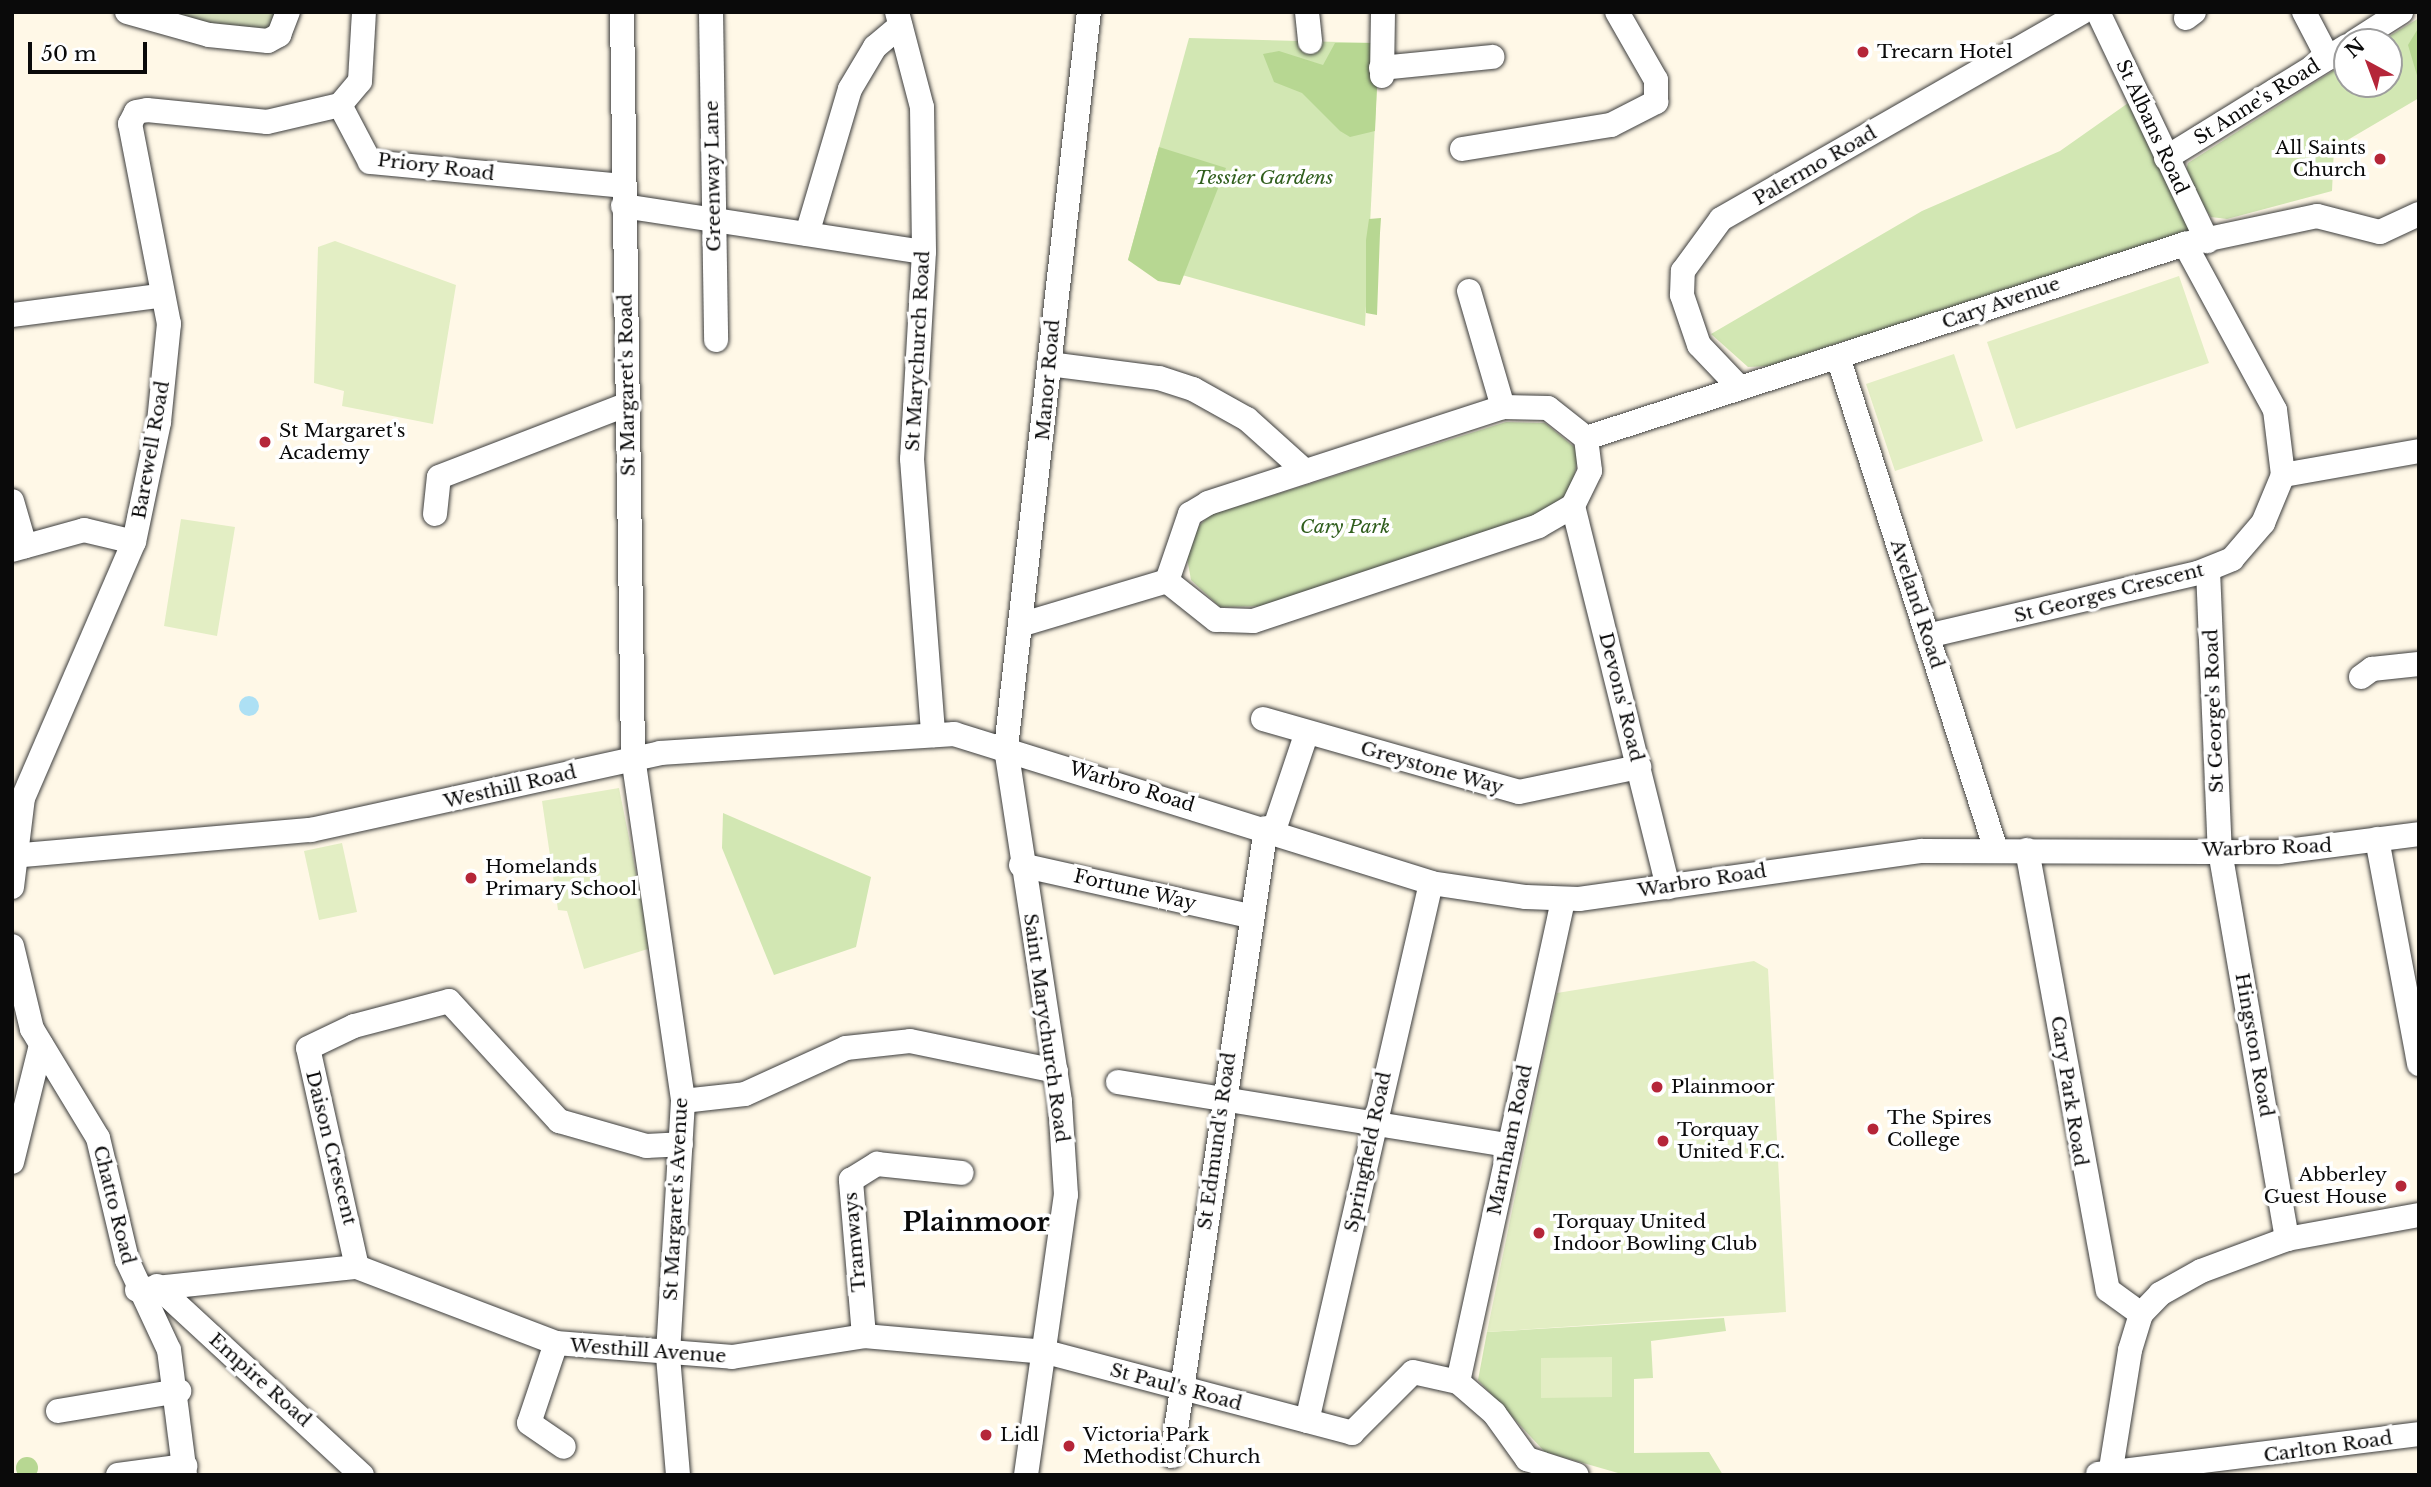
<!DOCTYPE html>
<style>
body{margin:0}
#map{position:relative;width:2431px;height:1487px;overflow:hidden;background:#fff8e7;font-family:"Libre Baskerville",serif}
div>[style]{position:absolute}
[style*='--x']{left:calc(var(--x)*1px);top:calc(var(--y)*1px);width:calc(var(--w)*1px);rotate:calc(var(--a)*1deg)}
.green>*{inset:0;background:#d2e7b3}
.forest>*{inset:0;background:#b7d792}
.round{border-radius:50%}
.cemetery>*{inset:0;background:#d5debb}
.pitch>*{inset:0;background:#e3eec4}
.water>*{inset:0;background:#ade0f4}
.roads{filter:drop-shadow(0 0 2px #3d3d3d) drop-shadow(0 0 2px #3d3d3d)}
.minor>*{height:24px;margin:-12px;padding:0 12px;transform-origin:12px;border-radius:12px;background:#fff}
.dots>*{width:19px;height:19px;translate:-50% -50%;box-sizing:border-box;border:4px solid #fff;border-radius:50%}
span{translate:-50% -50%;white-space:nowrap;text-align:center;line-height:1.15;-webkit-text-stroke:7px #fff;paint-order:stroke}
.poi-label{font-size:19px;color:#0a0a0a}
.left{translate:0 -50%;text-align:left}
.right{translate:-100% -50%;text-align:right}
.street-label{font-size:19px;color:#0a0a0a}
.park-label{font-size:19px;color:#305e1d;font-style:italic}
.district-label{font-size:26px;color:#0a0a0a;font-weight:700}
.frame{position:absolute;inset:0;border:14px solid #0a0a0a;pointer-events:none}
.north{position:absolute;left:2333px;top:28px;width:70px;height:70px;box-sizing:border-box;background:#fff;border:2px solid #9d9d9d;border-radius:50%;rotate:319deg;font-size:19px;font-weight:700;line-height:28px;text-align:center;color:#0a0a0a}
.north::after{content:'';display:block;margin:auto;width:24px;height:32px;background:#b52639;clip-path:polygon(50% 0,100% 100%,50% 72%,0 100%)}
.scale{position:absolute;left:28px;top:42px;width:119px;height:32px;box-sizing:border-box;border:4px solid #0a0a0a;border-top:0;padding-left:9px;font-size:21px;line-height:24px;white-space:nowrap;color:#0a0a0a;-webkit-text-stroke:5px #fff;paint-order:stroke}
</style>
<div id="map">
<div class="green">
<i style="clip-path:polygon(2419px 18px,2419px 98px,2334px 148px,2332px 191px,2227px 219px,2211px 217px,2184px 178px,2188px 163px,2347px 62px,2347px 84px,2389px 84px,2389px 42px,2380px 42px)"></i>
<i style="clip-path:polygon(1189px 38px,1379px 43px,1365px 326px,1128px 260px)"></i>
<i style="clip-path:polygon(2131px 101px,2199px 236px,1879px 339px,1847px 340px,1770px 366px,1748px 367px,1711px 334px,1922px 211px,2060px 151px)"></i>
<i style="clip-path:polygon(1506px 422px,1545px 423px,1579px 451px,1571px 494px,1553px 509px,1275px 606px,1220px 607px,1191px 580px,1186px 552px,1194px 531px,1210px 515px)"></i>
<i style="clip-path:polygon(723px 813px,871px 877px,856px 947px,774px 975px,722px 848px)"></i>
<i style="clip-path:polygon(1724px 1318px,1726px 1331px,1651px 1341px,1653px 1378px,1634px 1379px,1634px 1453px,1709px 1452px,1723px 1475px,1625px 1475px,1545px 1452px,1478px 1380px,1487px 1332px)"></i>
</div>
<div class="forest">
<i style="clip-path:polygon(2419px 27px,2418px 51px,2419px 82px,2408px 45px)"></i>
<i style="clip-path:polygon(1335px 43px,1379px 43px,1375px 131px,1350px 137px,1340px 131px,1302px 93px,1274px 82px,1263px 54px,1279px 51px,1323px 65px)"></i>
<i style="clip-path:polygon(1159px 147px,1226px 168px,1180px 285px,1158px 281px,1128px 260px)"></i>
<i style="clip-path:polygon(1381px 218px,1380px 233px,1377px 315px,1366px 313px,1366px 240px,1369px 219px)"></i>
<i class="round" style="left:16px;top:1457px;width:22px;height:22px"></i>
</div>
<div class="cemetery">
<i style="clip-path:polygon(163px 12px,284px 12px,271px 28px,251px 35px)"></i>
</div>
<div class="pitch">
<i style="clip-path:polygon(335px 241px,456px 285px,433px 424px,342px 406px,344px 391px,314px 383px,318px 247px)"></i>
<i style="clip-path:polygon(2179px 276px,2209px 363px,2016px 429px,1987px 342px)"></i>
<i style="clip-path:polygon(1954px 354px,1983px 441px,1895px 471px,1866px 384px)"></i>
<i style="clip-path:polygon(181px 519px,235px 527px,217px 636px,164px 626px)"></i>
<i style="clip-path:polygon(619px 788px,651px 948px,584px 969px,567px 911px,558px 910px,542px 801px)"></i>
<i style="clip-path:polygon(342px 843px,357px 912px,319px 920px,304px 851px)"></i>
<i style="clip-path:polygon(1754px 961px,1768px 969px,1786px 1312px,1487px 1332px,1557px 993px)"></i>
<i style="clip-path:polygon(1612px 1357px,1612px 1397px,1541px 1398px,1541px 1358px)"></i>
</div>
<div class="water">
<i class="round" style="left:239px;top:696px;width:20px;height:20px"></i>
</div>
<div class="roads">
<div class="minor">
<i style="--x:127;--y:12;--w:85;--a:15.7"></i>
<i style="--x:209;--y:35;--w:59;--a:5.8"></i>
<i style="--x:268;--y:41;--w:13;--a:-29"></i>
<i style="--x:279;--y:35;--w:25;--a:-69"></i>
<i style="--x:622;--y:12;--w:745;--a:89.15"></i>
<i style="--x:633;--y:757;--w:348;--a:81.7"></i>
<i style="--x:683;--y:1101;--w:255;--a:93.4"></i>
<i style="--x:668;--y:1356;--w:119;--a:85.2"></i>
<i style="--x:711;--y:12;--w:328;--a:89.1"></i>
<i style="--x:897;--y:12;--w:98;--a:75.3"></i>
<i style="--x:922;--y:107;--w:145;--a:89.2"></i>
<i style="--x:924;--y:252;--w:207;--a:93.3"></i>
<i style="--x:912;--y:459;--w:277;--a:85.6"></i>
<i style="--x:1307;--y:12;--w:30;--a:84"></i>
<i style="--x:2098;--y:12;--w:254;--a:64.5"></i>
<i style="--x:2304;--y:12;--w:52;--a:62.4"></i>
<i style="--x:2186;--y:18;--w:10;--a:-37"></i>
<i style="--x:2354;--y:42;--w:56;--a:-32.6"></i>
<i style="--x:1381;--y:68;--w:112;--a:-5.7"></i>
<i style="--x:1382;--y:76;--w:64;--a:-89.1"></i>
<i style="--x:340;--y:105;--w:64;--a:62.2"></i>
<i style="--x:370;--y:162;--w:255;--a:5.4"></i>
<i style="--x:1462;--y:149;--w:151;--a:-9.2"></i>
<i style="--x:1611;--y:125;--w:51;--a:-27.1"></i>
<i style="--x:1656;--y:102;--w:22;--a:-90"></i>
<i style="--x:1656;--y:80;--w:78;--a:-119.8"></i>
<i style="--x:2166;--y:158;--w:213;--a:-31.7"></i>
<i style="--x:623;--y:206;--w:304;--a:8.7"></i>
<i style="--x:807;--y:234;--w:151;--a:-73.5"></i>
<i style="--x:850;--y:89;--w:49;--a:-59.2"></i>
<i style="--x:875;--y:47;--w:33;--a:-40"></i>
<i style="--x:1469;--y:291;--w:121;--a:73.7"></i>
<i style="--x:12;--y:315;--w:148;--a:-7.4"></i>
<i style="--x:1838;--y:357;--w:518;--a:72.23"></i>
<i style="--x:1049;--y:364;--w:111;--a:7.3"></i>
<i style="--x:1159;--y:378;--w:36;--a:18"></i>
<i style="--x:1193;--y:389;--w:62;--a:29.1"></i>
<i style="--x:1247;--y:419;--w:78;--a:41.9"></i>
<i style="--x:1740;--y:388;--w:59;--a:-133.6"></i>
<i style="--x:1699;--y:345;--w:53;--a:-108.8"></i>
<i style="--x:1682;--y:295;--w:24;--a:-88"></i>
<i style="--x:1683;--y:271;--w:64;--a:-53.8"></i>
<i style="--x:1721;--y:219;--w:416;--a:-29.8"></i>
<i style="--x:1503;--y:407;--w:45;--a:1.3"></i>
<i style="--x:1548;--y:408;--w:48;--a:38.3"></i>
<i style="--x:1586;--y:438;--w:33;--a:83"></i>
<i style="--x:1590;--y:471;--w:39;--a:116"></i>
<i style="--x:1573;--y:506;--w:39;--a:150"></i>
<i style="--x:1539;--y:526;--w:301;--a:161.6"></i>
<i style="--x:1253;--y:621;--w:37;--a:-178"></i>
<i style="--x:1216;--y:620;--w:63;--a:-141.5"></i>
<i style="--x:1167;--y:581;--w:71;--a:-71.1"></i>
<i style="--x:1190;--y:514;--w:21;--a:-31"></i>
<i style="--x:1208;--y:503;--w:310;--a:-18"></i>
<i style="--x:1586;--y:438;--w:630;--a:-17.95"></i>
<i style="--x:2185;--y:244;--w:135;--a:-12"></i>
<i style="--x:2317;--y:216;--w:65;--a:14.3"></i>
<i style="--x:2380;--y:232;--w:43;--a:-24.8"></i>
<i style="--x:2283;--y:475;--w:138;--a:-10"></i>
<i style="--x:12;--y:501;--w:47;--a:73.9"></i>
<i style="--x:1573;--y:506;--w:393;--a:76"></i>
<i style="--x:435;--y:514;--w:37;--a:-84"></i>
<i style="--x:439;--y:477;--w:203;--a:-21.1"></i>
<i style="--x:12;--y:550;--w:75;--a:-15.5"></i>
<i style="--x:84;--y:530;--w:51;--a:13.5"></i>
<i style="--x:2208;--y:570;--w:281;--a:87.6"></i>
<i style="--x:2220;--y:851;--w:394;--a:80.2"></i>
<i style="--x:1023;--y:624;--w:150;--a:-16.6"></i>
<i style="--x:1927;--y:636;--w:278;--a:-13.1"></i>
<i style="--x:2198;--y:573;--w:37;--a:-22"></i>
<i style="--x:2232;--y:559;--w:48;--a:-49.3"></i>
<i style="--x:2263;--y:523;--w:52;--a:-67.4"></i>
<i style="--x:2283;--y:475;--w:65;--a:-97"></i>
<i style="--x:2275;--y:410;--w:189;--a:-118.5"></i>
<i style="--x:2361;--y:677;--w:14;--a:-36"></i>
<i style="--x:2372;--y:669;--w:47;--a:-6.1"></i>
<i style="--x:1263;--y:719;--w:266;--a:15.9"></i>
<i style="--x:1519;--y:792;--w:123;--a:-11.8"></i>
<i style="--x:1274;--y:830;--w:103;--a:-71.4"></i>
<i style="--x:2377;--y:839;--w:229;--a:79.4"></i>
<i style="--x:2027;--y:850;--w:447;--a:79.6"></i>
<i style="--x:2108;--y:1290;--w:41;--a:36"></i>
<i style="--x:12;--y:856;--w:300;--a:-5"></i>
<i style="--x:311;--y:830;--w:357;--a:-12.4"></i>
<i style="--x:660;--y:753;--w:295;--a:-3.7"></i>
<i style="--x:954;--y:734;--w:500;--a:17.3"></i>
<i style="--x:1431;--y:883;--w:96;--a:8.4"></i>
<i style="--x:1526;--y:897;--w:53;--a:2.2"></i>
<i style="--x:1579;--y:899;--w:346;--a:-8"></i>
<i style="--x:1922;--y:851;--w:357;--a:0.2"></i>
<i style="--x:2279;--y:852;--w:141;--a:-7.3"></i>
<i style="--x:1021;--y:865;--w:234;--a:12.6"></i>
<i style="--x:12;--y:887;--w:90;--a:-83"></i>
<i style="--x:23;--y:798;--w:279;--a:-66.6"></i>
<i style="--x:134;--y:542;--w:123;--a:-78.2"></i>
<i style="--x:159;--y:422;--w:99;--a:-84.2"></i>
<i style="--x:169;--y:324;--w:204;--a:-101"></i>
<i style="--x:130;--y:124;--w:13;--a:-63"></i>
<i style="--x:136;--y:112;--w:11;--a:-10"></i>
<i style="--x:147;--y:110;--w:121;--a:5.7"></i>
<i style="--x:267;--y:122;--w:75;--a:-13.1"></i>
<i style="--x:340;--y:105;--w:31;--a:-50"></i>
<i style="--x:360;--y:81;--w:69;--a:-86.7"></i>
<i style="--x:12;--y:946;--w:85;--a:76.5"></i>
<i style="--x:32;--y:1029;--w:127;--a:58.8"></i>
<i style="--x:98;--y:1138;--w:125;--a:76.6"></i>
<i style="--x:127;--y:1260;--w:99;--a:65"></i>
<i style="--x:169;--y:1350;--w:126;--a:82.7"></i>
<i style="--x:1118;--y:1082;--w:396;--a:9.2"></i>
<i style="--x:683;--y:1101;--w:62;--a:-6.4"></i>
<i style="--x:745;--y:1094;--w:111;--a:-24.5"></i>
<i style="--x:846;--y:1048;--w:64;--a:-6.2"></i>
<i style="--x:910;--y:1041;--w:149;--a:11.6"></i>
<i style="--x:12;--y:1162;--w:121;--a:-76.1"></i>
<i style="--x:357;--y:1267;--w:224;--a:-102.6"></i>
<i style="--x:308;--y:1048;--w:51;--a:-25.6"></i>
<i style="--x:354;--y:1026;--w:98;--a:-14.7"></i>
<i style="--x:449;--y:1001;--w:163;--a:47.5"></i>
<i style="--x:559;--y:1121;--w:91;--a:16"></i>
<i style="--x:646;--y:1146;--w:35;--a:-3"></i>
<i style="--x:157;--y:1286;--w:279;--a:42.7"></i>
<i style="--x:137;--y:1290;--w:221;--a:-6"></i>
<i style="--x:357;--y:1267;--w:213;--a:20.9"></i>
<i style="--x:556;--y:1343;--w:177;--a:4.5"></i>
<i style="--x:732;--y:1357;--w:134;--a:-9"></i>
<i style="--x:864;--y:1336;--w:183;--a:5"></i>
<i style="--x:1046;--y:1352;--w:317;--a:14.8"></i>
<i style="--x:1352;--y:1433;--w:86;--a:-45"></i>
<i style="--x:1413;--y:1372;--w:46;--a:12.5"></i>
<i style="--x:1458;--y:1382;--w:48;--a:40.7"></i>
<i style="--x:1494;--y:1413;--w:57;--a:54.3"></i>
<i style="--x:864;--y:1336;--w:157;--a:-94.8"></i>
<i style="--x:851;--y:1180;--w:31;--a:-32"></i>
<i style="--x:877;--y:1164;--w:85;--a:6"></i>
<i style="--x:556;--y:1343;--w:84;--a:108.6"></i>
<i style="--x:529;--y:1423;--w:42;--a:34.4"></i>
<i style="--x:1458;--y:1382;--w:494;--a:-77.7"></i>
<i style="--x:58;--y:1411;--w:123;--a:-9.4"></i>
<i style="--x:1307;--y:1421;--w:552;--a:-77.02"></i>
<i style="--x:1172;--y:1456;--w:635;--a:-81.49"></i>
<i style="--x:1527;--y:1459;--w:52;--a:17.7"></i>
<i style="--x:2098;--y:1474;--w:323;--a:-7.1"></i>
<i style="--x:118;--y:1475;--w:68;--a:-7.7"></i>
<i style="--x:1026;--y:1475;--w:283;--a:-81.9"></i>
<i style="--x:1066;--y:1195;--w:94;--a:-93.7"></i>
<i style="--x:1060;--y:1101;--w:357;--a:-98.7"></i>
<i style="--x:1006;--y:748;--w:741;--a:-83.57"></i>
<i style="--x:2110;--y:1475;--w:127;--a:-80.9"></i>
<i style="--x:2130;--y:1350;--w:38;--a:-73"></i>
<i style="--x:2141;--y:1314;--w:28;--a:-46"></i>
<i style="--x:2160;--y:1294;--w:47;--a:-29.3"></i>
<i style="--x:2201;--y:1271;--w:92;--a:-20.4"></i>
<i style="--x:2287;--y:1239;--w:134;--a:-10.3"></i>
</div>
</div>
<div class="dots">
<i style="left:1863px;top:52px;background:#b52639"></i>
<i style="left:2380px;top:159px;background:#b52639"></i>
<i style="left:265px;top:442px;background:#b52639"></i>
<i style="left:471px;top:878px;background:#b52639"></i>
<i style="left:1657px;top:1087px;background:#b52639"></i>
<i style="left:1873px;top:1129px;background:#b52639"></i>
<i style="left:1663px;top:1141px;background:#b52639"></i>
<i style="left:2401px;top:1186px;background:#b52639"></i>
<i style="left:1539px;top:1233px;background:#b52639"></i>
<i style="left:986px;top:1435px;background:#b52639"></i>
<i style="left:1069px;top:1446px;background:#b52639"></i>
</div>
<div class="poi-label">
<span class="left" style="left:1877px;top:52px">Trecarn Hotel</span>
<span class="right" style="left:2366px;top:159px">All Saints<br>Church</span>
<span class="left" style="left:279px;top:442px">St Margaret's<br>Academy</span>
<span class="left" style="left:485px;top:878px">Homelands<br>Primary School</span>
<span class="left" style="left:1671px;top:1087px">Plainmoor</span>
<span class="left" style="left:1887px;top:1129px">The Spires<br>College</span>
<span class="left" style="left:1677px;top:1141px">Torquay<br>United F.C.</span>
<span class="right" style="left:2387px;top:1186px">Abberley<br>Guest House</span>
<span class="left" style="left:1553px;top:1233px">Torquay United<br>Indoor Bowling Club</span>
<span class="left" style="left:1000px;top:1435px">Lidl</span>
<span class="left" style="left:1083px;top:1446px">Victoria Park<br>Methodist Church</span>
</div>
<div class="street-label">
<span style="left:2257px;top:102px;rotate:-32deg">St Anne's Road</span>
<span style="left:2152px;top:127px;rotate:65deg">St Albans Road</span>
<span style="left:1815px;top:166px;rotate:-30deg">Palermo Road</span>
<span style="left:436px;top:167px;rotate:7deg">Priory Road</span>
<span style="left:713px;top:176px;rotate:-91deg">Greenway Lane</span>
<span style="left:2001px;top:303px;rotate:-19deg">Cary Avenue</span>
<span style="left:918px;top:351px;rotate:-87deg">St Marychurch Road</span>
<span style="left:1048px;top:380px;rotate:-85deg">Manor Road</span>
<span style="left:627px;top:385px;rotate:-91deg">St Margaret's Road</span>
<span style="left:151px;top:450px;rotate:-80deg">Barewell Road</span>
<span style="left:2109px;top:593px;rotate:-14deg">St Georges Crescent</span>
<span style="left:1917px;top:604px;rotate:72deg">Aveland Road</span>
<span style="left:1621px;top:697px;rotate:76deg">Devons' Road</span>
<span style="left:2214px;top:711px;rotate:-92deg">St George's Road</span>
<span style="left:1432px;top:768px;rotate:16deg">Greystone Way</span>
<span style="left:510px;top:787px;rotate:-13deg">Westhill Road</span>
<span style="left:1132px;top:787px;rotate:17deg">Warbro Road</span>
<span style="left:2267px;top:848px;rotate:-2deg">Warbro Road</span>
<span style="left:1702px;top:881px;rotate:-9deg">Warbro Road</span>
<span style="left:1135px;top:890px;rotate:13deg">Fortune Way</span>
<span style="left:1046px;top:1028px;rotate:82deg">Saint Marychurch Road</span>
<span style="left:2254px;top:1045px;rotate:80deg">Hingston Road</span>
<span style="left:2069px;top:1091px;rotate:81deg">Cary Park Road</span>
<span style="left:1510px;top:1140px;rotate:-78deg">Marnham Road</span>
<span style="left:1217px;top:1141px;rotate:-82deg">St Edmund's Road</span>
<span style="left:331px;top:1148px;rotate:76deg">Daison Crescent</span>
<span style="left:1368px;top:1152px;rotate:-78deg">Springfield Road</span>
<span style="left:676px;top:1199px;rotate:-87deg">St Margaret's Avenue</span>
<span style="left:114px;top:1205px;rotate:76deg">Chatto Road</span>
<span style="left:855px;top:1242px;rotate:-95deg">Tramways</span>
<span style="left:648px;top:1351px;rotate:4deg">Westhill Avenue</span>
<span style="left:260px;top:1380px;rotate:42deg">Empire Road</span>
<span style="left:1176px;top:1387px;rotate:15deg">St Paul's Road</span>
<span style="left:2328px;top:1447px;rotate:-8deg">Carlton Road</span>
</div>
<div class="park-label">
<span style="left:1264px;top:178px">Tessier Gardens</span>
<span style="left:1345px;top:527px">Cary Park</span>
</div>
<div class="district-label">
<span style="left:976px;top:1223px">Plainmoor</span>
</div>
<div class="frame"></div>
<div class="north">N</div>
<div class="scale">50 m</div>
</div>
